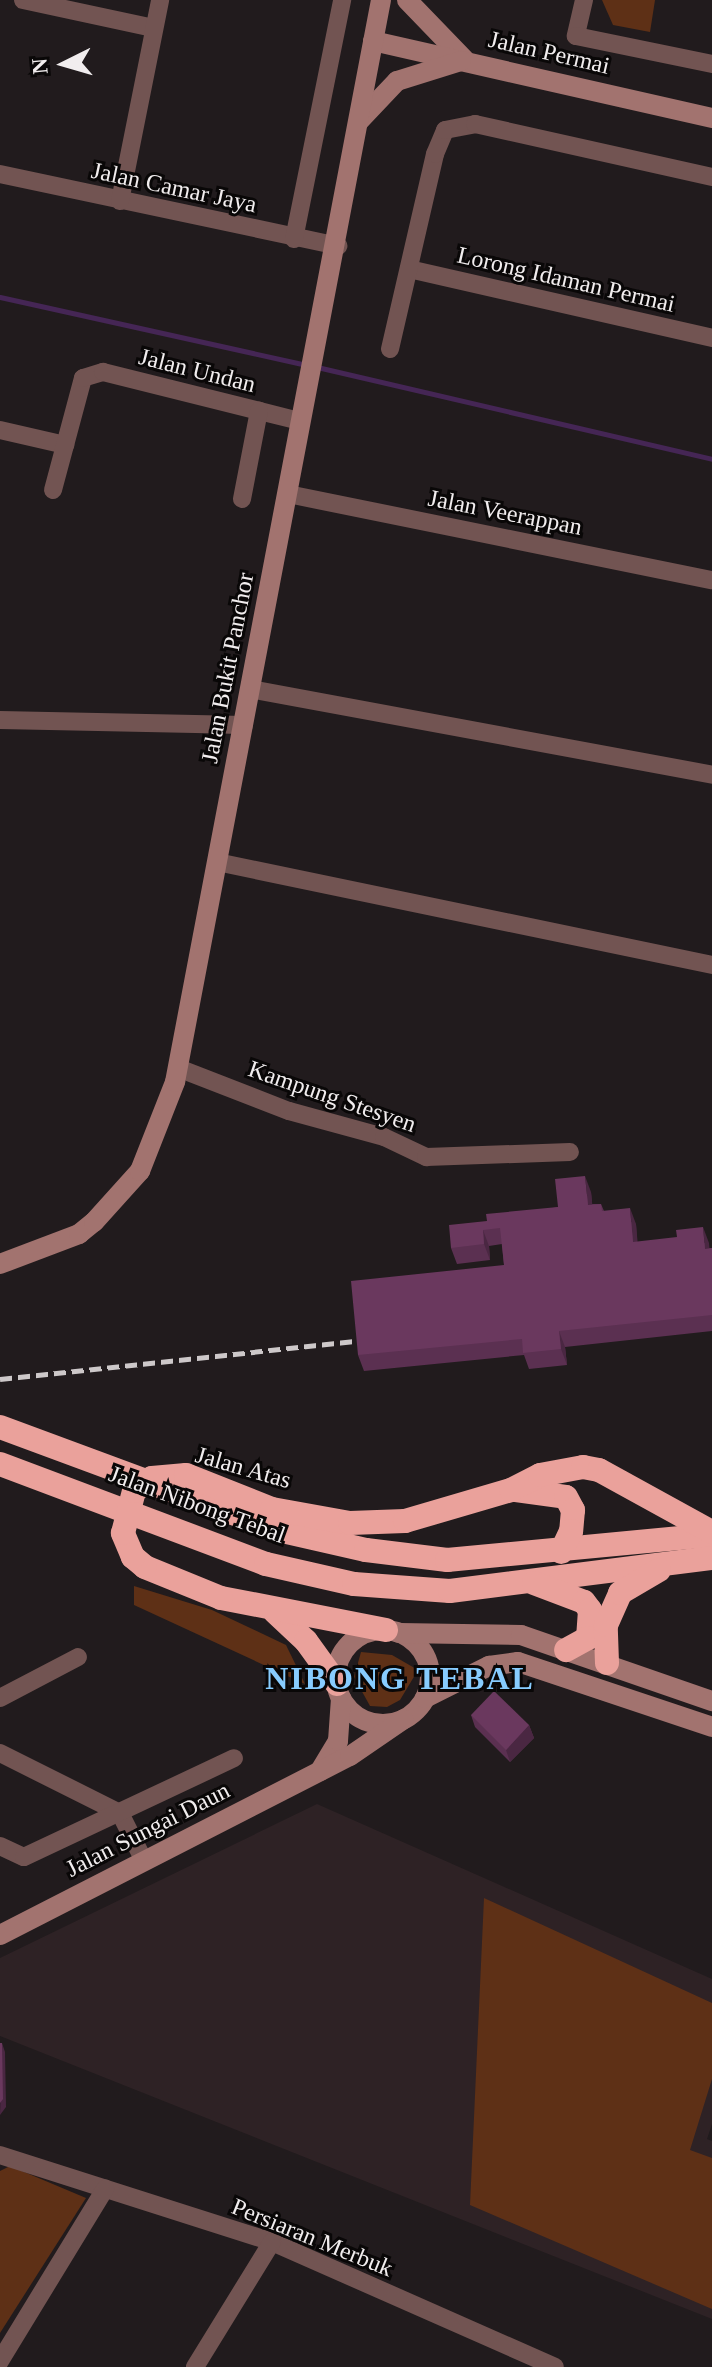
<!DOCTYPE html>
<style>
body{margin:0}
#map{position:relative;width:712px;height:2367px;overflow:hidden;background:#211b1d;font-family:Georgia,serif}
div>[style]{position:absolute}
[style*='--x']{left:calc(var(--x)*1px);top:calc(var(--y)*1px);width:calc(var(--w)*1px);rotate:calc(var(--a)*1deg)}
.built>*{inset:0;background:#2e2225}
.green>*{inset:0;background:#5e3016}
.stream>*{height:5px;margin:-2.5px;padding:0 2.5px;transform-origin:2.5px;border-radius:2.5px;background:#452655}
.street>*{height:18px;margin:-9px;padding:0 9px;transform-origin:9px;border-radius:9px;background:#725452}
.secondary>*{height:20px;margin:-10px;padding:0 10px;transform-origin:10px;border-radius:10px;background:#a2736f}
.secondary>.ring{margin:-10px;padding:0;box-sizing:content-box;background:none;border:20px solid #a2736f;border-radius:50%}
.highway>*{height:24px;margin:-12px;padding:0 12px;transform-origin:12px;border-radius:12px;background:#eaa19b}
.rail>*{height:5px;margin-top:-2.5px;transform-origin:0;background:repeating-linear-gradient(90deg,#cdc8c9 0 12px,transparent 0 18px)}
.wall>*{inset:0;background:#5b3051}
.shaded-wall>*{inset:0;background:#4a2742}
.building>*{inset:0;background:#6a385e}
span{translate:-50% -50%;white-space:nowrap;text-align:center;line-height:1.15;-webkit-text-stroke:6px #090707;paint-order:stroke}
.street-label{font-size:24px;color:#f1edee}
.district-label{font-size:32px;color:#87ccff;font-weight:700;letter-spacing:2px}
.north{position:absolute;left:24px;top:24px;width:80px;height:80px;-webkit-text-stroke:6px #090707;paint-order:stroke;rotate:265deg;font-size:22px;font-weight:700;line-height:32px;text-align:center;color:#f1edee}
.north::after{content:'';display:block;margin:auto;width:28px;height:36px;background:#f1edee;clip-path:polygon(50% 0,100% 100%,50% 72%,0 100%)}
</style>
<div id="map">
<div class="built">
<i style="clip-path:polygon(317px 1804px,712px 1979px,712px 2124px,707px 2139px,712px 2141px,712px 2319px,0 2036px,0 1958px)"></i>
</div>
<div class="green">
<i style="clip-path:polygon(602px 0,655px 0,650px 32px,613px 25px)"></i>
<i style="clip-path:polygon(134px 1586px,212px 1610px,286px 1645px,305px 1684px,134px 1605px)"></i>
<i style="clip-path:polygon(361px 1652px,392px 1655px,418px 1670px,400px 1700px,387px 1707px,370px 1706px,354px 1677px)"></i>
<i style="clip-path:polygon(484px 1898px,712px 2003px,712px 2079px,690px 2150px,712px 2158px,712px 2309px,470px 2205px)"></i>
<i style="clip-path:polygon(10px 2166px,86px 2198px,0 2333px,0 2171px)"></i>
</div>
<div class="stream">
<i style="--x:0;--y:297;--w:314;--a:12.5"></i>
<i style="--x:317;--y:367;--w:406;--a:13.1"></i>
</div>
<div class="street">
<i style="--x:23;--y:0;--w:134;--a:12.1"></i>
<i style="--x:584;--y:0;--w:37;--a:103"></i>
<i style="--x:576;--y:36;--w:139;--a:11.6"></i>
<i style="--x:0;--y:174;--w:346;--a:12"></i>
<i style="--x:120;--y:201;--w:205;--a:-78.7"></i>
<i style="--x:294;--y:239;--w:244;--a:-78.6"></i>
<i style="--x:409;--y:269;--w:311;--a:12.8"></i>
<i style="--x:390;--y:349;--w:200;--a:-77"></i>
<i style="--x:435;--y:154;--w:26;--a:-67"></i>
<i style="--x:445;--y:130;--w:31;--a:-11"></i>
<i style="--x:475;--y:124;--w:243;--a:12.6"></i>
<i style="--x:0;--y:430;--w:67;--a:13"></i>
<i style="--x:53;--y:490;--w:116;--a:-75"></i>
<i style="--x:83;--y:378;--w:21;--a:-17"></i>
<i style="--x:103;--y:372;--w:203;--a:14"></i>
<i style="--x:288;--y:494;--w:433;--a:11.5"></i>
<i style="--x:242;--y:499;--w:90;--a:-79.1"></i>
<i style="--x:250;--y:689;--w:470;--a:10.5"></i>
<i style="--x:0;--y:720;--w:244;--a:1.2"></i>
<i style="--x:217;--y:862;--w:506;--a:11.75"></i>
<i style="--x:178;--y:1068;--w:119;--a:21.2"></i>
<i style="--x:289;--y:1111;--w:98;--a:15.3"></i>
<i style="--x:384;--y:1137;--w:47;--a:25.5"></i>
<i style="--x:426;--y:1157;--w:144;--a:-2"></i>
<i style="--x:0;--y:1698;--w:88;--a:-27.7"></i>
<i style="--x:0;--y:1753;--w:134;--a:26.6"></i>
<i style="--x:120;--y:1813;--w:54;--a:63.4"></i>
<i style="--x:0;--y:1846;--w:26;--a:25"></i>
<i style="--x:24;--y:1857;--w:232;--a:-25.2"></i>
<i style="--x:0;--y:2155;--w:286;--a:17.7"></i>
<i style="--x:272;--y:2242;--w:309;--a:23.8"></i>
<i style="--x:0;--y:2361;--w:202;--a:-58.6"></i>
<i style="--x:195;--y:2367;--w:147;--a:-58.4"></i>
</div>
<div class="secondary">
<i style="--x:407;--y:0;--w:83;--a:46"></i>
<i style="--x:373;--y:41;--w:348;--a:12.8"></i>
<i style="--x:359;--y:121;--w:55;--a:-46.5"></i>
<i style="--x:397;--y:81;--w:67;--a:-17.4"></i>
<i style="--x:0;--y:1264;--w:85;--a:-20.8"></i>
<i style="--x:79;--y:1234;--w:19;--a:-39"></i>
<i style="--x:94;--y:1222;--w:69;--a:-48"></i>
<i style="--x:140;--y:1171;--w:96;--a:-68.5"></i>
<i style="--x:175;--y:1082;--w:1101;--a:-79.22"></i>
<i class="ring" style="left:336px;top:1630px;width:74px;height:74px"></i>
<i style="--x:399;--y:1633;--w:122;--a:0.9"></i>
<i style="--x:521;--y:1635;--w:202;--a:19.1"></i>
<i style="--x:425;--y:1698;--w:72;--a:-26.6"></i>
<i style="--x:489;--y:1666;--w:29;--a:-8"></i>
<i style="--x:518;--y:1662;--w:205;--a:18.5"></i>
<i style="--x:320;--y:1771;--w:35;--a:-59"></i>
<i style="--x:338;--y:1741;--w:43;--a:-86"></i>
<i style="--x:0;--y:1935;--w:393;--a:-27.1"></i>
<i style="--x:350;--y:1756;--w:65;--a:-34.4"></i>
</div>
<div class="highway">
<i style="--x:0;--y:1427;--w:296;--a:20.3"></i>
<i style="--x:278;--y:1530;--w:90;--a:12.8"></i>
<i style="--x:366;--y:1550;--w:82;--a:7"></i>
<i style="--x:447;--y:1560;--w:266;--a:-5.4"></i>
<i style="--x:0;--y:1464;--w:284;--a:20.6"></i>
<i style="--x:266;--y:1564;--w:90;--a:12.8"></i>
<i style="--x:354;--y:1584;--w:96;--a:4.2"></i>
<i style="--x:450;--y:1591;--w:264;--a:-7.2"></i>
<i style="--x:516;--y:1490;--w:50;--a:8"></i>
<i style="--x:566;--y:1497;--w:15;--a:62"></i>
<i style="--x:573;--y:1510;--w:21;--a:95"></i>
<i style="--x:571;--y:1531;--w:23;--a:115"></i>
<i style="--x:534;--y:1583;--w:53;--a:20.8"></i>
<i style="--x:584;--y:1602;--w:10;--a:53"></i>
<i style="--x:590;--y:1610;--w:28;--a:94"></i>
<i style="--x:588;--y:1638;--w:25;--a:151"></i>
<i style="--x:275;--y:1612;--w:42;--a:43.1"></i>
<i style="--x:306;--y:1641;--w:53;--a:54.2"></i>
<i style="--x:386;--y:1630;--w:168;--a:-169"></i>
<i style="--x:221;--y:1598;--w:82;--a:-157.8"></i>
<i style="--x:145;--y:1567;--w:16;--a:-140"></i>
<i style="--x:133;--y:1557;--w:26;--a:-113"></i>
<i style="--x:123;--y:1533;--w:43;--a:-75.3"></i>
<i style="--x:134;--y:1491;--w:22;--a:-36"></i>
<i style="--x:152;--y:1478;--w:34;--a:-5"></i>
<i style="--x:186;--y:1475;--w:92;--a:21.6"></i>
<i style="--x:272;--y:1509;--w:79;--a:10.2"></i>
<i style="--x:350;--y:1523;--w:55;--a:-2.1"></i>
<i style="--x:405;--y:1521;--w:110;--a:-16.3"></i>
<i style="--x:511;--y:1490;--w:33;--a:-27"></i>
<i style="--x:540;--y:1475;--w:44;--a:-10.5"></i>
<i style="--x:583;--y:1467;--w:16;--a:11"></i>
<i style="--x:599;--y:1470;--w:129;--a:28.8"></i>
<i style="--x:607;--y:1663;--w:38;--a:-92"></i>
<i style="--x:606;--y:1625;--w:35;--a:-66"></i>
<i style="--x:620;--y:1593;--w:45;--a:-30.5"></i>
</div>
<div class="rail">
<i style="--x:0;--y:1379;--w:364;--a:-6.1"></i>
</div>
<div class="wall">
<i style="clip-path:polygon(591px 1192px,592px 1204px,601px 1204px,604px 1211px,636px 1224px,637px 1242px,709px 1243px,709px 1248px,712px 1248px,712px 1331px,565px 1347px,567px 1365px,529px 1369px,524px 1355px,364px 1371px,358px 1355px,504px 1265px,502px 1244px,489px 1246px,490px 1260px,457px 1264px,451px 1248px,487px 1221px,558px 1207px)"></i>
<i style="clip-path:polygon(471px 1715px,529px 1725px,534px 1738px,510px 1762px,475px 1727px)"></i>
</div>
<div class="shaded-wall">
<i style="clip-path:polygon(585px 1176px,591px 1192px,594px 1221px,588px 1205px)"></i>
<i style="clip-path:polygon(630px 1208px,636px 1224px,639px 1258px,633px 1242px)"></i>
<i style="clip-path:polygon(703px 1227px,709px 1243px,711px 1265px,705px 1249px)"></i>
<i style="clip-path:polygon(483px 1230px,489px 1246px,490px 1260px,484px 1244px)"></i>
<i style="clip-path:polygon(559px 1331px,565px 1347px,567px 1365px,561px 1349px)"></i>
<i style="clip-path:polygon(529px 1725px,534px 1738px,510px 1762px,506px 1750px)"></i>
<i style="clip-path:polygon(2px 2043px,5px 2052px,6px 2107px,0 2115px)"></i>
</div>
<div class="building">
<i style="clip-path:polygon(585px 1176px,588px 1205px,601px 1204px,602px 1211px,630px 1208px,633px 1242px,677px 1237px,676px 1230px,703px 1227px,705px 1249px,712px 1248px,712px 1315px,559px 1331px,561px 1349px,523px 1353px,522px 1339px,358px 1355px,351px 1281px,504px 1265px,500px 1228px,483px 1230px,484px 1244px,451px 1248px,449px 1225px,487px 1221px,486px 1214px,558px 1207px,555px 1179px)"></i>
<i style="clip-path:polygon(494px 1691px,529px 1725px,506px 1750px,471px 1715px)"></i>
<i style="clip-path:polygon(0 2043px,2px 2043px,3px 2099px,0 2103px)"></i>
</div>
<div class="street-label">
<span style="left:549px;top:53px;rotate:13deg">Jalan Permai</span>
<span style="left:174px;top:188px;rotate:12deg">Jalan Camar Jaya</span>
<span style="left:566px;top:280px;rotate:13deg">Lorong Idaman Permai</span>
<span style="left:197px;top:371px;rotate:14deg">Jalan Undan</span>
<span style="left:505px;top:513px;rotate:11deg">Jalan Veerappan</span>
<span style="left:228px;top:668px;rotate:-79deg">Jalan Bukit Panchor</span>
<span style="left:332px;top:1097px;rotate:19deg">Kampung Stesyen</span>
<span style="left:243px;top:1468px;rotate:16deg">Jalan Atas</span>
<span style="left:197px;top:1505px;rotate:20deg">Jalan Nibong Tebal</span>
<span style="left:148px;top:1830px;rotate:-27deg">Jalan Sungai Daun</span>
<span style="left:312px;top:2238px;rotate:22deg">Persiaran Merbuk</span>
</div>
<div class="district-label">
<span style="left:400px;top:1678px">NIBONG TEBAL</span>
</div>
<div class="north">N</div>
</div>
